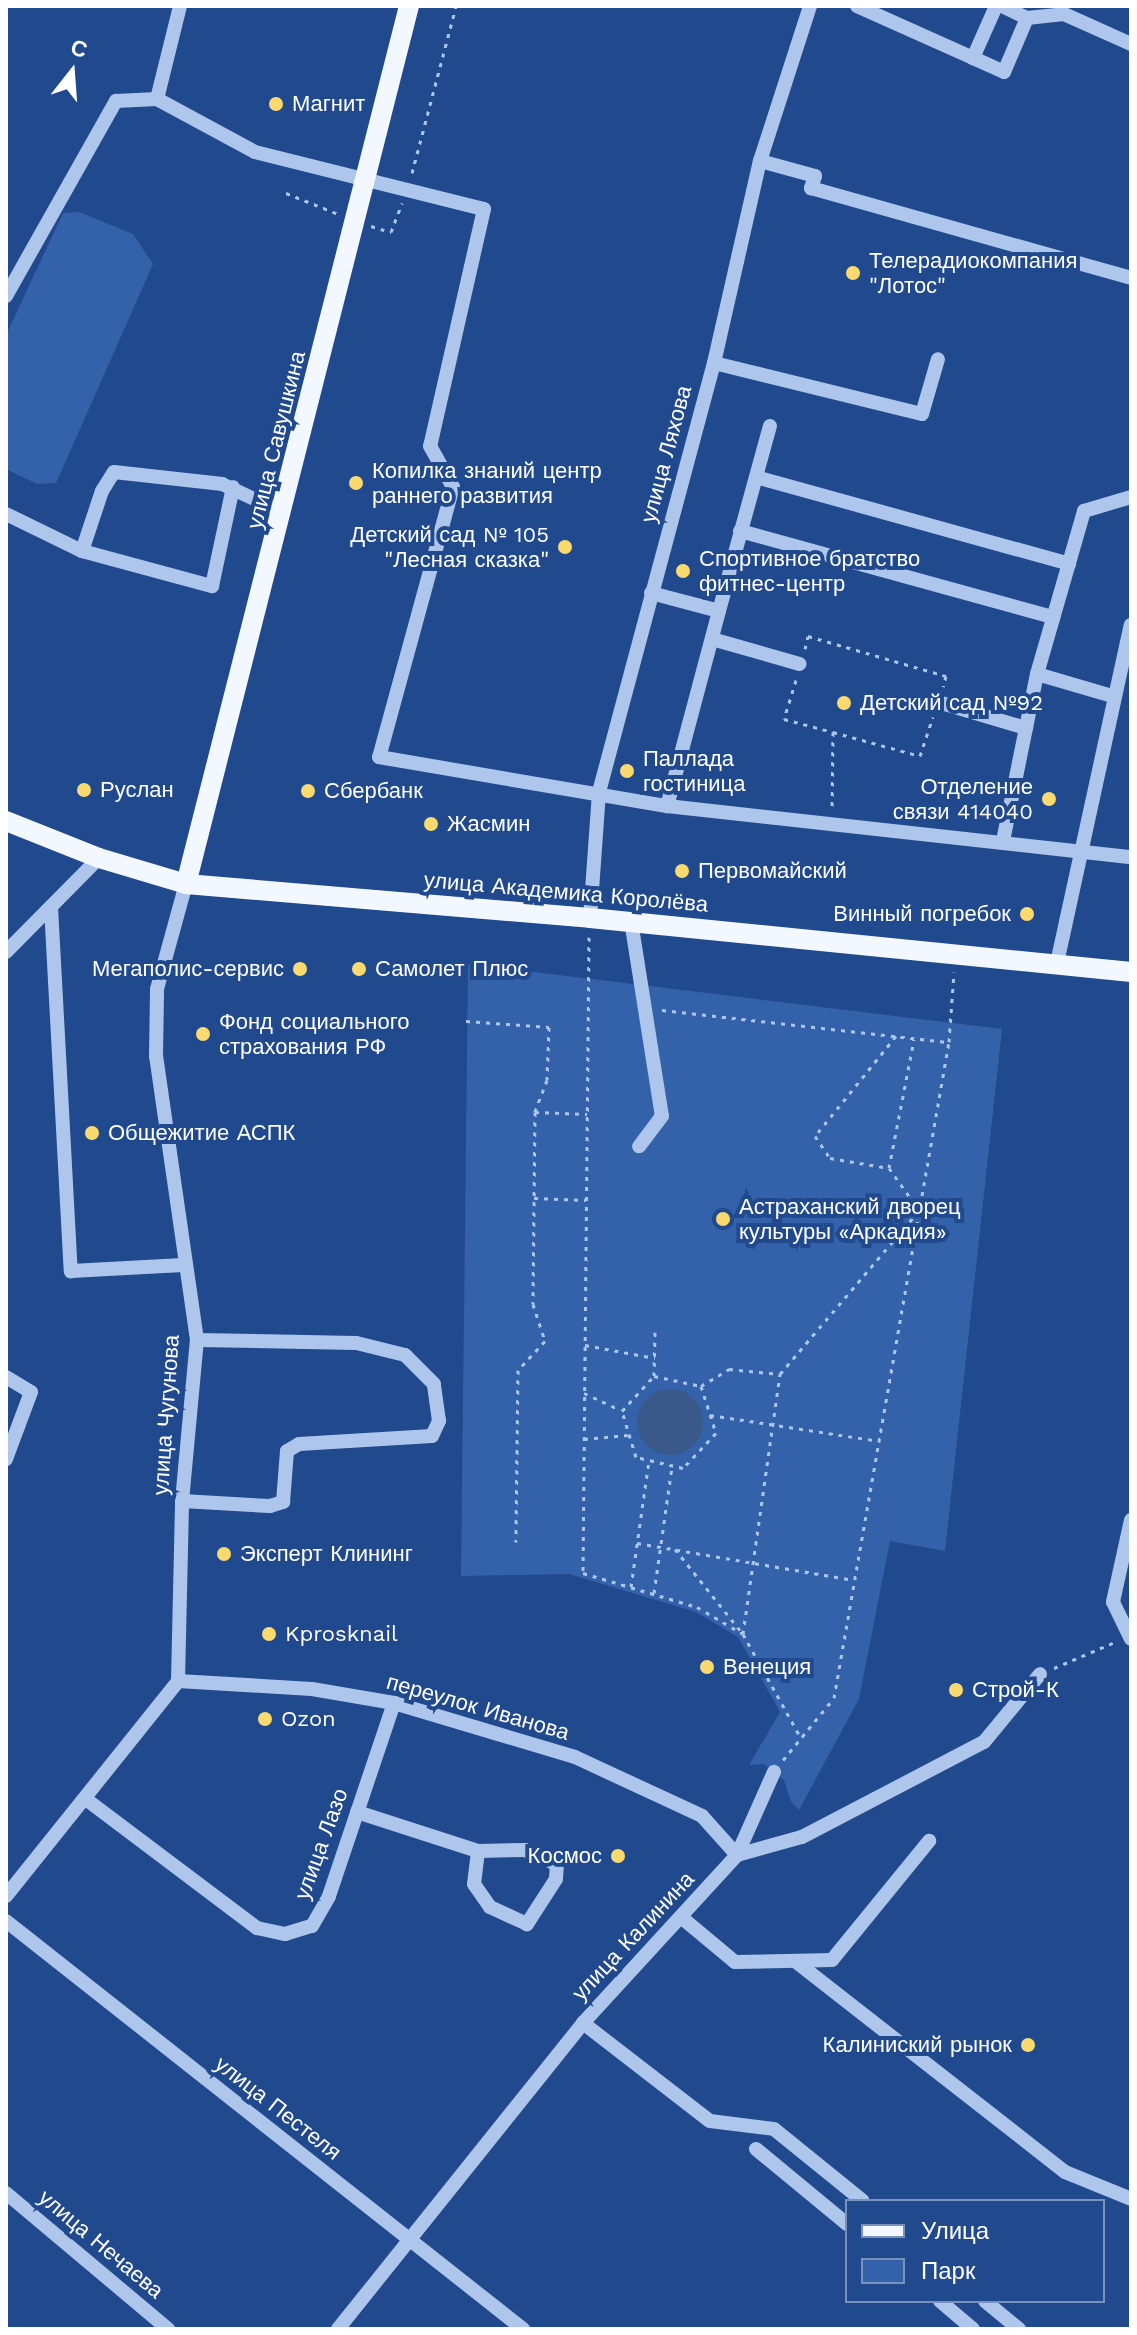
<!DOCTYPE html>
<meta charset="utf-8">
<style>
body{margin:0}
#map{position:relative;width:1137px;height:2335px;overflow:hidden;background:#20498e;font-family:"Work Sans",sans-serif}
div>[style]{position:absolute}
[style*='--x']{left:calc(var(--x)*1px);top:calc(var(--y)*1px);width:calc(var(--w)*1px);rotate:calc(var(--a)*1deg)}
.green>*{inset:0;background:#3362ab}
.water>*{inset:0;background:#3a588a}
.round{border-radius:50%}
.path>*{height:3px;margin-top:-1.5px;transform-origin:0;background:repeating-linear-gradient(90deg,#aec6ec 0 4px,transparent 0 10px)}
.minor>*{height:14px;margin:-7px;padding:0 7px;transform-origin:7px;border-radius:7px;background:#aec6ec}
.major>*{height:20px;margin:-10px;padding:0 10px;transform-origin:10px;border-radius:10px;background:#f3f7ff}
.dots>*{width:22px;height:22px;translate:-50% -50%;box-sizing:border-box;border:4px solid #20498e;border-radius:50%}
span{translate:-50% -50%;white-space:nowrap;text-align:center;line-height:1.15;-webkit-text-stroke:8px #20498e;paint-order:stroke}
.poi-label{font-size:22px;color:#fff}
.left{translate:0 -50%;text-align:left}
.right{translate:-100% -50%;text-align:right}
.street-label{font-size:22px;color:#fff}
.frame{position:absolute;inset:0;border:8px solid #fff;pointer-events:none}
.legend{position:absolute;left:845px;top:2199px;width:260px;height:104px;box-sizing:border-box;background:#20498e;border:2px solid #7992bb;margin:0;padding:10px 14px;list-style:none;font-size:24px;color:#fff}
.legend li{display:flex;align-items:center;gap:16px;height:40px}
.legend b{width:40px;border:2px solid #7992bb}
.north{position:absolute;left:32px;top:32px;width:80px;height:80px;-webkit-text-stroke:6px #20498e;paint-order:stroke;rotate:17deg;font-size:22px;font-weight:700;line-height:32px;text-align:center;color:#fff}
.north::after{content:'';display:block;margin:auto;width:28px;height:36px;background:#fff;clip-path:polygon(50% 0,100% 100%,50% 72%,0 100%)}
</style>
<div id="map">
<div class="green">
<i style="clip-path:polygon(79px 212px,133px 234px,153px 264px,56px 483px,37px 484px,6px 469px,6px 335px,63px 213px)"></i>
<i style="clip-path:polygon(468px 964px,1002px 1029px,945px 1551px,890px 1541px,859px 1699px,799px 1810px,791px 1802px,784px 1780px,764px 1764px,749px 1765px,780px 1712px,738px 1637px,696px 1612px,569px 1574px,461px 1576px)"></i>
</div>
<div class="water">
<i class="round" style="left:637px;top:1389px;width:66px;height:66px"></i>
</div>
<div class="path">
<i style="--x:412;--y:173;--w:173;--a:-75.2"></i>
<i style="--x:286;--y:193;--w:56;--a:22"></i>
<i style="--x:371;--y:226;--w:21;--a:17"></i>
<i style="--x:391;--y:232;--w:31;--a:-69"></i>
<i style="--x:805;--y:649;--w:13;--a:-77"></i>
<i style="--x:808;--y:636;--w:144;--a:16.2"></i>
<i style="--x:946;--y:676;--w:11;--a:105"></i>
<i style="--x:796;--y:680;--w:41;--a:107.1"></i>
<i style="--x:784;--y:719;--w:51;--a:14.9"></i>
<i style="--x:833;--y:732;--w:77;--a:90.7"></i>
<i style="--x:833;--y:732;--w:90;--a:15.4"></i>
<i style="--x:920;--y:756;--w:41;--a:-71.6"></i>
<i style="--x:589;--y:937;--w:636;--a:90.54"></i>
<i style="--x:583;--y:1573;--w:119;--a:16.6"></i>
<i style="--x:697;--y:1607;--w:53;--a:30.4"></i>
<i style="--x:743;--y:1634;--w:119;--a:60.9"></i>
<i style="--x:662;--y:1010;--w:289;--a:6.4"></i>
<i style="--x:466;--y:1021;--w:83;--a:4.1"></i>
<i style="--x:549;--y:1027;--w:53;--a:92.2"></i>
<i style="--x:547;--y:1080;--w:34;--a:111"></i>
<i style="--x:535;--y:1112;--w:192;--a:90.6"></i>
<i style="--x:533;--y:1304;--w:39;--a:72"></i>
<i style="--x:545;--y:1341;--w:40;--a:133"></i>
<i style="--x:518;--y:1370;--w:172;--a:90.7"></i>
<i style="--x:896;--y:1036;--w:129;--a:129"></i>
<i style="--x:815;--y:1136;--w:27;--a:56"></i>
<i style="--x:830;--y:1158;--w:60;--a:9.6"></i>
<i style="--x:889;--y:1168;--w:52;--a:54.5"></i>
<i style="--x:535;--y:1112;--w:52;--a:2.2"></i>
<i style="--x:889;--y:1168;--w:131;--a:-79"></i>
<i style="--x:534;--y:1198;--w:52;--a:2.2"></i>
<i style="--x:585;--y:1345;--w:71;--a:10.5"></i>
<i style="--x:654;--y:1376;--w:48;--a:12"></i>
<i style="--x:701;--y:1386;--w:49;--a:72.3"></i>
<i style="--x:716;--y:1433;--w:48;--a:133.3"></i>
<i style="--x:683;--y:1468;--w:48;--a:-166.8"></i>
<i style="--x:636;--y:1457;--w:48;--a:-106.9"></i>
<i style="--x:622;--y:1411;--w:47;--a:-47.6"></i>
<i style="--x:654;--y:1376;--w:44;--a:-88.7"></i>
<i style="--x:701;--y:1386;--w:33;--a:-31"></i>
<i style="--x:729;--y:1369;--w:51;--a:5.6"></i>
<i style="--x:584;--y:1393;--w:40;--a:25"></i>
<i style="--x:710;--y:1415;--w:171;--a:8.7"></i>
<i style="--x:584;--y:1439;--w:44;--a:-5.2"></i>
<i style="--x:637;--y:1543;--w:220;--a:9.7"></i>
<i style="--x:675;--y:1549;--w:109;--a:51.3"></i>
<i style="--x:743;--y:1634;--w:263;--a:-81.9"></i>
<i style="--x:780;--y:1374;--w:211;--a:-49.6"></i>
<i style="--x:631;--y:1587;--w:128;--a:-81.9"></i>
<i style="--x:654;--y:1593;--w:128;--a:-81.9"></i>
<i style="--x:1054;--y:1668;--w:64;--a:-23"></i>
<i style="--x:783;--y:1760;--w:80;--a:-50.6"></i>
<i style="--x:834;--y:1698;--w:666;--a:-80.06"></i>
<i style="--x:949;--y:1042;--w:70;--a:-85.9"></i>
</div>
<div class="minor">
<i style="--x:857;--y:6;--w:127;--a:24.1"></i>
<i style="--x:973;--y:58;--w:57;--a:-66.1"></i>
<i style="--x:1002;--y:6;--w:28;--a:26"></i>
<i style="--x:1027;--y:18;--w:37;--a:-6"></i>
<i style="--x:1064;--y:14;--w:73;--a:24.1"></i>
<i style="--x:973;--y:58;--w:34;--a:24"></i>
<i style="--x:1004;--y:72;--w:59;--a:-66.9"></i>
<i style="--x:157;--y:99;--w:96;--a:-76.1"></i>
<i style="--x:760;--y:161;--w:57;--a:15.3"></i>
<i style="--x:815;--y:176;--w:13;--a:108"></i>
<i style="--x:811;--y:188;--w:332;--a:15.7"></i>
<i style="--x:6;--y:296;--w:224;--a:-60.6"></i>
<i style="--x:116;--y:101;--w:41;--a:-2.8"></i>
<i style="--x:157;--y:99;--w:111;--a:28.4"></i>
<i style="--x:255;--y:152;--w:236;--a:14"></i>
<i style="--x:484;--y:209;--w:243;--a:102.8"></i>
<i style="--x:430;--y:446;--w:47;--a:60.7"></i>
<i style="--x:453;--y:487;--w:280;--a:105.3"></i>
<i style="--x:379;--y:757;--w:292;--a:9.7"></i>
<i style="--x:667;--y:806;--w:467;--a:6.3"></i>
<i style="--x:714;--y:363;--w:214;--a:13.8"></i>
<i style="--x:922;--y:414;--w:57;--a:-73.8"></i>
<i style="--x:756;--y:477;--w:325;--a:15.5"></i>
<i style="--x:6;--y:514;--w:85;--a:26"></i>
<i style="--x:82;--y:551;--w:135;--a:15.1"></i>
<i style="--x:212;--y:586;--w:101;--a:-78"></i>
<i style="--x:740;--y:531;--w:325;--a:15.4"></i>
<i style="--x:82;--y:551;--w:63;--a:-71.6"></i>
<i style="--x:102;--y:491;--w:22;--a:-58"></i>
<i style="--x:114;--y:472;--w:109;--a:6.3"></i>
<i style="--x:222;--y:484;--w:66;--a:25"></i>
<i style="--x:651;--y:593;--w:70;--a:14.8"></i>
<i style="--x:719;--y:611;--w:202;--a:104.9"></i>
<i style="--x:719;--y:611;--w:192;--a:-74.6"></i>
<i style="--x:712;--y:639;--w:91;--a:15.9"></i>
<i style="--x:1037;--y:674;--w:78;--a:16.3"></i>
<i style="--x:938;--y:702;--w:92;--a:16.5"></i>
<i style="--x:1003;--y:841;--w:170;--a:-78.5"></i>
<i style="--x:1037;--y:674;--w:170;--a:-73.9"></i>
<i style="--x:1084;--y:511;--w:49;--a:-16.6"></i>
<i style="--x:51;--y:907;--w:365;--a:86.9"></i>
<i style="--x:71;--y:1271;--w:112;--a:-3.1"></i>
<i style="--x:590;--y:918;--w:126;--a:-85.9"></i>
<i style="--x:599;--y:792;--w:444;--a:-75"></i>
<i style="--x:714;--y:363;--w:207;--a:-77.2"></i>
<i style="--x:760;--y:161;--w:163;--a:-72.1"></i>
<i style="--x:631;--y:921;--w:197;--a:81"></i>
<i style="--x:662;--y:1116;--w:38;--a:127"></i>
<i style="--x:6;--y:952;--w:132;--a:-45.3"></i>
<i style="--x:1057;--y:963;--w:346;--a:-77.7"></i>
<i style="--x:6;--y:1377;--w:29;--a:31"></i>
<i style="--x:31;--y:1392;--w:72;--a:110.5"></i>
<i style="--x:182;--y:1501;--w:88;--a:3.3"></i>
<i style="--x:270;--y:1506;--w:14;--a:-17"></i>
<i style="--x:283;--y:1502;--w:51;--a:-85.5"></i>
<i style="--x:287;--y:1451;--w:14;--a:-30"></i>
<i style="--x:299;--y:1444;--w:133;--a:-3.4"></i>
<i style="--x:432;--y:1436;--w:17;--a:-65"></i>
<i style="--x:439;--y:1421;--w:37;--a:-98"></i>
<i style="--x:434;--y:1384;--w:41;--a:-135"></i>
<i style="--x:405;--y:1355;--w:50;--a:-166.2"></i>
<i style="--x:356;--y:1343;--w:159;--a:-178.9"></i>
<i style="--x:1131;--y:1520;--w:84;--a:102.4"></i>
<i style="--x:1113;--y:1602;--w:41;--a:64.1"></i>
<i style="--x:178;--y:1681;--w:134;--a:3.4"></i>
<i style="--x:312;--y:1689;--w:83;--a:9.7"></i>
<i style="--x:394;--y:1703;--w:189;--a:16.6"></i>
<i style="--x:575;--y:1757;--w:140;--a:24.9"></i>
<i style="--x:702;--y:1816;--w:52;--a:48.1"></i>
<i style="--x:87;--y:1800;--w:213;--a:37"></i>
<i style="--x:257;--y:1928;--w:29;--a:12"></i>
<i style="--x:285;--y:1934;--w:28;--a:-17"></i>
<i style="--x:312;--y:1926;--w:34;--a:-60"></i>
<i style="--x:329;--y:1896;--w:204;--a:-71.4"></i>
<i style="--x:357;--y:1812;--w:127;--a:17.9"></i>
<i style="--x:478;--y:1851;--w:47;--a:-1.2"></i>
<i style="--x:525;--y:1850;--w:35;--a:24"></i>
<i style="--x:557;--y:1864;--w:15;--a:94"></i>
<i style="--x:556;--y:1879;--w:54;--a:122.8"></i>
<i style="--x:527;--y:1924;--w:41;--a:-155.3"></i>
<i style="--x:490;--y:1907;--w:28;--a:-125"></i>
<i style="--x:474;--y:1884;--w:33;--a:-83"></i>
<i style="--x:737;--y:1855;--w:91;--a:-66"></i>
<i style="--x:6;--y:1896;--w:275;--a:-51.3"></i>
<i style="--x:178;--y:1681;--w:180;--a:-88.7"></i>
<i style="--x:182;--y:1501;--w:162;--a:-84.7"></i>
<i style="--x:197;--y:1340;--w:287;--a:-98.2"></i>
<i style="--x:156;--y:1056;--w:67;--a:-89.1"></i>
<i style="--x:157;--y:989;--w:109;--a:-74.6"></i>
<i style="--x:681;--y:1917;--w:70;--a:39.8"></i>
<i style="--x:735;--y:1962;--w:97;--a:-1.2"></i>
<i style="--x:832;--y:1960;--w:154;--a:-50.8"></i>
<i style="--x:6;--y:1921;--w:659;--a:38.28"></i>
<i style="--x:795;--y:1961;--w:343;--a:38"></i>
<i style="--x:1065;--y:2172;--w:71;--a:22.2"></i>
<i style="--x:583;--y:2023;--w:160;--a:37.7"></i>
<i style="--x:710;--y:2121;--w:64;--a:7.1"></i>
<i style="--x:774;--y:2129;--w:114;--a:39"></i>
<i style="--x:756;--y:2149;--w:118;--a:39.5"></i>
<i style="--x:6;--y:2193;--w:212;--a:40"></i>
<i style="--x:940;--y:2301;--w:43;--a:40.3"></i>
<i style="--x:985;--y:2301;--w:44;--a:39.5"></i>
<i style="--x:338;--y:2329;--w:392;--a:-51.3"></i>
<i style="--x:583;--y:2023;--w:228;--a:-47.5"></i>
<i style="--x:737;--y:1855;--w:67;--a:-15.5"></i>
<i style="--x:802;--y:1837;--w:205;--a:-27.6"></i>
<i style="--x:984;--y:1742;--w:88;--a:-50.5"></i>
</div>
<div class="major">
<i style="--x:6;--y:821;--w:100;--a:21.7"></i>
<i style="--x:99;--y:858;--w:91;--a:16.6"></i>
<i style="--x:186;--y:884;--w:405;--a:4.8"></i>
<i style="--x:590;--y:918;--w:544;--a:5.7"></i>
<i style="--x:186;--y:884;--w:906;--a:-75.75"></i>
</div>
<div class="dots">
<i style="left:276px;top:104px;background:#fada6e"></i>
<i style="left:853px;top:273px;background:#fada6e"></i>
<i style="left:356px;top:483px;background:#fada6e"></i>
<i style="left:565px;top:547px;background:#fada6e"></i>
<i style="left:683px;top:571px;background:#fada6e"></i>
<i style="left:844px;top:703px;background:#fada6e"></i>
<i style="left:627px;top:771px;background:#fada6e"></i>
<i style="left:84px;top:790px;background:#fada6e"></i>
<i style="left:308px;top:791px;background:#fada6e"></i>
<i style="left:1049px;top:799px;background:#fada6e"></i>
<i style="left:431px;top:824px;background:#fada6e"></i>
<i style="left:682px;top:871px;background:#fada6e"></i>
<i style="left:1027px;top:914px;background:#fada6e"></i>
<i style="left:300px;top:969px;background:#fada6e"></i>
<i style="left:359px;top:969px;background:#fada6e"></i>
<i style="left:203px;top:1034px;background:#fada6e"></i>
<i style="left:92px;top:1133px;background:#fada6e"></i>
<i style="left:723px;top:1219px;background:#fada6e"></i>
<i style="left:224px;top:1554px;background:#fada6e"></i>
<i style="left:269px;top:1634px;background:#fada6e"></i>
<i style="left:707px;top:1667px;background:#fada6e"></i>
<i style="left:956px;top:1690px;background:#fada6e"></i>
<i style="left:265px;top:1719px;background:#fada6e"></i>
<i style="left:618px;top:1856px;background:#fada6e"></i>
<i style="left:1028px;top:2045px;background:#fada6e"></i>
</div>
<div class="poi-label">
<span class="left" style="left:292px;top:104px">Магнит</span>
<span class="left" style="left:869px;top:273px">Телерадиокомпания<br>"Лотос"</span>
<span class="left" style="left:372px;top:483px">Копилка знаний центр<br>раннего развития</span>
<span class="right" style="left:549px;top:547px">Детский сад № 105<br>"Лесная сказка"</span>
<span class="left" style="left:699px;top:571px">Спортивное братство<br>фитнес-центр</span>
<span class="left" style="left:860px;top:703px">Детский сад №92</span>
<span class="left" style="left:643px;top:771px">Паллада<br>гостиница</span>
<span class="right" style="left:1033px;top:799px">Отделение<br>связи 414040</span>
<span class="left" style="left:100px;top:790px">Руслан</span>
<span class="left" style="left:324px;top:791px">Сбербанк</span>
<span class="left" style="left:447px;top:824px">Жасмин</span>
<span class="left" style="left:698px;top:871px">Первомайский</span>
<span class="right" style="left:1011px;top:914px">Винный погребок</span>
<span class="right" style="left:284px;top:969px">Мегаполис-сервис</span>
<span class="left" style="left:375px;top:969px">Самолет Плюс</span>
<span class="left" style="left:219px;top:1034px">Фонд социального<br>страхования РФ</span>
<span class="left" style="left:108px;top:1133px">Общежитие АСПК</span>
<span class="left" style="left:739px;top:1219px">Астраханский дворец<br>культуры «Аркадия»</span>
<span class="left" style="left:240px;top:1554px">Эксперт Клининг</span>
<span class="left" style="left:285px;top:1634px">Kprosknail</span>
<span class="left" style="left:723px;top:1667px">Венеция</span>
<span class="left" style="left:972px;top:1690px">Строй-К</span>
<span class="left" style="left:281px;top:1719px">Ozon</span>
<span class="right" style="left:602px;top:1856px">Космос</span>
<span class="right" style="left:1012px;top:2045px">Калиниский рынок</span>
</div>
<div class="street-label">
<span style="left:276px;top:440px;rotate:-76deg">улица Савушкина</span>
<span style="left:666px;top:454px;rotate:-75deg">улица Ляхова</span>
<span style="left:566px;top:892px;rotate:5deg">улица Академика Королёва</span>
<span style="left:166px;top:1415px;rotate:-86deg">улица Чугунова</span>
<span style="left:478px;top:1707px;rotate:16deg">переулок Иванова</span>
<span style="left:321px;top:1844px;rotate:-70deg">улица Лазо</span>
<span style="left:633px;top:1936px;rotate:-47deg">улица Калинина</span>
<span style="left:278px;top:2108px;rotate:38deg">улица Пестеля</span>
<span style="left:101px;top:2244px;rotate:40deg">улица Нечаева</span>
</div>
<div class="frame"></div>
<ul class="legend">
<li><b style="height:10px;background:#f3f7ff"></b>Улица</li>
<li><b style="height:22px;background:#3362ab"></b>Парк</li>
</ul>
<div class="north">С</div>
</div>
